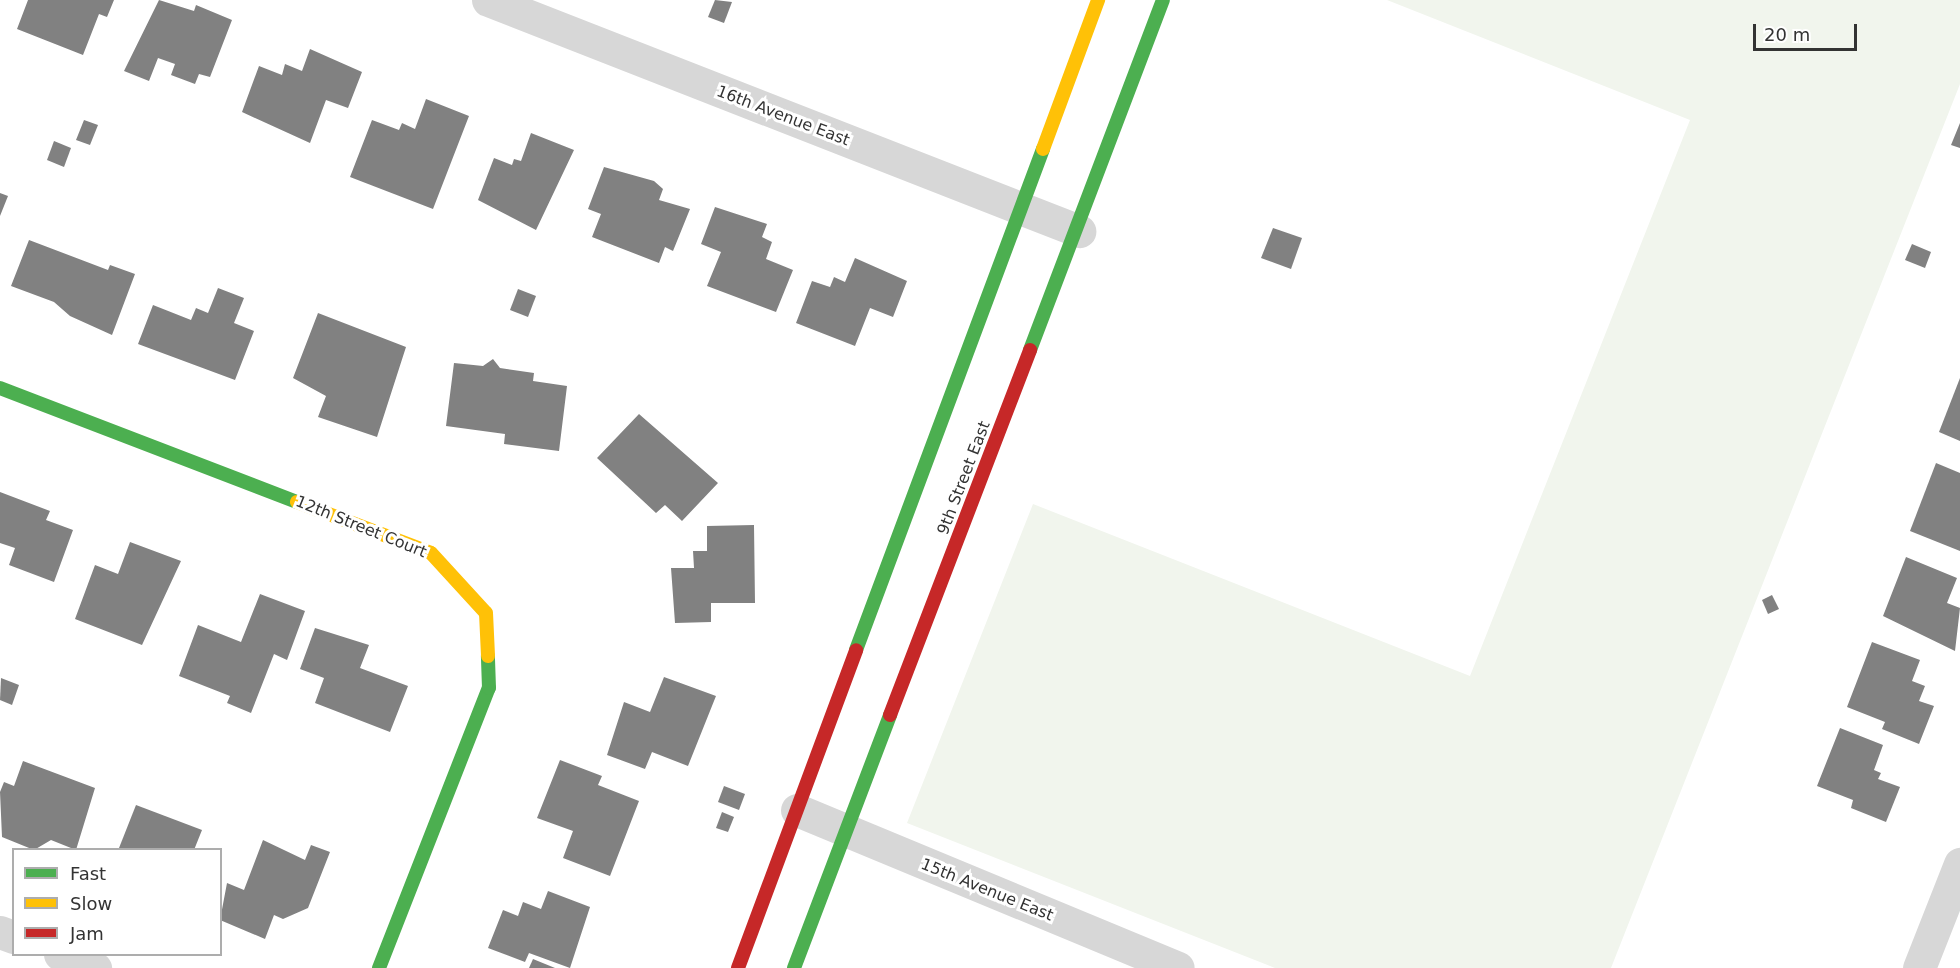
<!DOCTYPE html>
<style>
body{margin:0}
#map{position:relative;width:1960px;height:968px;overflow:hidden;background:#fff;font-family:"DejaVu Sans",sans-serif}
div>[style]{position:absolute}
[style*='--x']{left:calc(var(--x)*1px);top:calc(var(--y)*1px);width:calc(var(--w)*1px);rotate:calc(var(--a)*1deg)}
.green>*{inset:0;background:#f1f5ed}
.building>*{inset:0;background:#818181}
.street>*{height:33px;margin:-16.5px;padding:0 16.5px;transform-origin:16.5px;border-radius:16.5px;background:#d7d7d7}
.fast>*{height:14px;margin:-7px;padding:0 7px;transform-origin:7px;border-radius:7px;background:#4caf50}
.slow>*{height:14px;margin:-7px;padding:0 7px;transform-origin:7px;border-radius:7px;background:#ffc107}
.jam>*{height:14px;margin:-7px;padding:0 7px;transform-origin:7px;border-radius:7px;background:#c62828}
span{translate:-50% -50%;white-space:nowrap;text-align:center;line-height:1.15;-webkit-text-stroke:6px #fff;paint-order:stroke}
.street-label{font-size:16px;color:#333}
.legend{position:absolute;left:12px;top:848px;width:210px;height:108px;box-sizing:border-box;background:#fff;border:2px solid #adadad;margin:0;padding:8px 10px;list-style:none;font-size:18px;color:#333}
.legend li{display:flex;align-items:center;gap:12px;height:30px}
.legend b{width:30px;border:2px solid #adadad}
.scale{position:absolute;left:1753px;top:24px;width:104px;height:27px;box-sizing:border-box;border:3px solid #333;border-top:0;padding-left:8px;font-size:18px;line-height:21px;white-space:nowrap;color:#333;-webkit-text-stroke:4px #fff;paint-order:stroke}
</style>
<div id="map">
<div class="green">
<i style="clip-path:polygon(1387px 0,1960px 0,1960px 84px,1611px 968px,1275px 968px,907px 823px,1033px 504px,1470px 676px,1690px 120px)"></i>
</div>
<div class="building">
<i style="clip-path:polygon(28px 0,114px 0,107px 17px,99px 14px,83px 55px,17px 29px)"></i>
<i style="clip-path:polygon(159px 0,194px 11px,196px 5px,232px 20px,210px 77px,199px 74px,195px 84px,171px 75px,175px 64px,158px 58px,149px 81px,124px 71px)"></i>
<i style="clip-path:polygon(715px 0,732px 2px,724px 23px,708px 17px)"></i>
<i style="clip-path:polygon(310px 49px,362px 72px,348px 108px,326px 100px,310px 143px,242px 112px,259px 66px,282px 75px,285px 64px,302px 71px)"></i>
<i style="clip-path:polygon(426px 99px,469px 116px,433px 209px,350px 177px,372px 120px,399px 130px,402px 123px,415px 129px)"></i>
<i style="clip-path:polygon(84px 120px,98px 125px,90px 145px,76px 140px)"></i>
<i style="clip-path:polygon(1960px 123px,1960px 148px,1951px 145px)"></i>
<i style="clip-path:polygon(531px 133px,574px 150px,536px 230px,478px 200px,494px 158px,512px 165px,514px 159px,521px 161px)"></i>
<i style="clip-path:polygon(54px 141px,71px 148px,64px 167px,47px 160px)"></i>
<i style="clip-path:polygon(604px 167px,654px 181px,663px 189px,659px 200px,690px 209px,673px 251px,665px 247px,659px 263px,592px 237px,601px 214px,588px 209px)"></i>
<i style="clip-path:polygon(0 193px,8px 196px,0 216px)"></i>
<i style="clip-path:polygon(715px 207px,767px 224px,762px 237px,772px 242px,766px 259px,793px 270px,776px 312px,707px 286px,721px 252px,701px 244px)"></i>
<i style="clip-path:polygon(1273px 228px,1302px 238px,1291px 269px,1261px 258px)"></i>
<i style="clip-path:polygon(29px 240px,108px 270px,110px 265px,135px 274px,112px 335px,70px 316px,54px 302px,11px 286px)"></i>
<i style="clip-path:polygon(1912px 244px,1931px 252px,1925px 268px,1905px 260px)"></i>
<i style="clip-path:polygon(855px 258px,907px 281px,893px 317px,870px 308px,855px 346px,796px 323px,812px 281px,830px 287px,834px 277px,845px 282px)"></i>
<i style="clip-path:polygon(218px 288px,244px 298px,234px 323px,254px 331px,235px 380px,138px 344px,153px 305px,191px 320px,196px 308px,208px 313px)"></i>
<i style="clip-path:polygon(518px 289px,536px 296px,528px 317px,510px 310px)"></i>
<i style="clip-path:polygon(318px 313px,406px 347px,377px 437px,318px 417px,326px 396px,293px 378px)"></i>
<i style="clip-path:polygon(493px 359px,500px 368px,534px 373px,533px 381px,567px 386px,559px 451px,504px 444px,505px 434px,446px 426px,454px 363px,483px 366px)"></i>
<i style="clip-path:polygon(1960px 378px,1960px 441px,1939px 432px)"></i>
<i style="clip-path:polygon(639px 414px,718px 483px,682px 521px,665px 505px,656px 513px,597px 458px)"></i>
<i style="clip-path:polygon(1936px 463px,1960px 473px,1960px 551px,1910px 531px)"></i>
<i style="clip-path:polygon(0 492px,50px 511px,46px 520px,73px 530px,54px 582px,9px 565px,15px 548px,0 543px)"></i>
<i style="clip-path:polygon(754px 525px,755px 603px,711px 603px,711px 622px,675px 623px,671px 568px,694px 568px,693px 551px,707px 551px,707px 526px)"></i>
<i style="clip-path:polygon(130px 542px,181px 561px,142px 645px,75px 619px,95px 565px,118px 574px)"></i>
<i style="clip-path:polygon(1906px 557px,1957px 578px,1947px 603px,1960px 608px,1955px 651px,1883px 616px)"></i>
<i style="clip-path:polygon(260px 594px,305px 611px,287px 660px,274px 654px,251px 713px,227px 703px,230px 696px,179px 676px,198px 625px,241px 642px)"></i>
<i style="clip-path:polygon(1772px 595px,1779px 609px,1768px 614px,1762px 600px)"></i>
<i style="clip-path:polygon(315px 628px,369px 645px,360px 668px,408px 686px,390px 732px,315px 703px,324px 678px,300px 669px)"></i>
<i style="clip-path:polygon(1872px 642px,1920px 660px,1912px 681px,1925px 686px,1919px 701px,1934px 706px,1919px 744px,1882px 729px,1885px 722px,1847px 707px)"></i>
<i style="clip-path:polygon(664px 677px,716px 696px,688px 766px,652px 752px,645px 769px,607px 755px,624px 702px,650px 712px)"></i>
<i style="clip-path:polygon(1px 678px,19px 685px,12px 705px,0 700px)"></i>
<i style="clip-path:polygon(1840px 728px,1883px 745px,1874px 770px,1881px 773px,1878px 779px,1900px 787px,1886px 822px,1851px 808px,1853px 800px,1817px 786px)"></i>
<i style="clip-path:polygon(560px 760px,602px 776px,598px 785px,639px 801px,610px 876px,563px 858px,573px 831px,537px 818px)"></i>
<i style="clip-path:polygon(23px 761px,95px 788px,76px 850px,51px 840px,34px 850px,2px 837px,0 792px,4px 782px,14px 786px)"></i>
<i style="clip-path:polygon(724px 786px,745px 794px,739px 810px,718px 802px)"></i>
<i style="clip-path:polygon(136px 805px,202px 830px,194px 850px,119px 848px)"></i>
<i style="clip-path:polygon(722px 812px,734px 817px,728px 832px,716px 828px)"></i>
<i style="clip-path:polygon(263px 840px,305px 860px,311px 845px,330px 852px,308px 908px,283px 919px,274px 915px,265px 939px,220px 920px,227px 883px,244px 890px)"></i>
<i style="clip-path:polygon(548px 891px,590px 907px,570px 968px,529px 953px,525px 962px,488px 948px,503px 910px,518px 916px,523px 902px,541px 909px)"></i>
<i style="clip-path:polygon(533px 959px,555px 968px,529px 968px)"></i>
</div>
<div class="street">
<i style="--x:488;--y:0;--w:635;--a:21.35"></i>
<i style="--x:797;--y:810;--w:412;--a:22.5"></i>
<i style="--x:0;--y:932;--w:15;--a:20"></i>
<i style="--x:60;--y:954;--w:38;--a:22"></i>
<i style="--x:1919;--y:968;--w:112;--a:-68.5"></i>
</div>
<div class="fast">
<i style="--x:1030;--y:350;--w:374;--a:-69.2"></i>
<i style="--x:0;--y:388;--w:318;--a:21"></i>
<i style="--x:856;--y:650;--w:535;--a:-69.53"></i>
<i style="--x:379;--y:968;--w:301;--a:-68.6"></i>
<i style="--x:489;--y:688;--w:32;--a:-92"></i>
<i style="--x:794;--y:968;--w:271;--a:-69.2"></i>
</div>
<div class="slow">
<i style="--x:1043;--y:149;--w:159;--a:-69.7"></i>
<i style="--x:297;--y:502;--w:143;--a:20.8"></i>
<i style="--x:431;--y:553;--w:81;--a:47.5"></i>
<i style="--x:486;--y:613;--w:43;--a:87.3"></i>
</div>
<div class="jam">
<i style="--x:890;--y:715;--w:391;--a:-69"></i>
<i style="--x:738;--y:968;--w:339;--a:-69.6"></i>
</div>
<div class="street-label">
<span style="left:783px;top:116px;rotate:21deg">16th Avenue East</span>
<span style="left:964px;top:478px;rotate:-69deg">9th Street East</span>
<span style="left:361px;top:527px;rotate:22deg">12th Street Court</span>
<span style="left:987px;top:890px;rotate:22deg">15th Avenue East</span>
</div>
<ul class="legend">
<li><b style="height:8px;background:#4caf50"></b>Fast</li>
<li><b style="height:8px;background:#ffc107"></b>Slow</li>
<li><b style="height:8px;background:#c62828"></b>Jam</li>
</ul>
<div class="scale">20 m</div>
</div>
